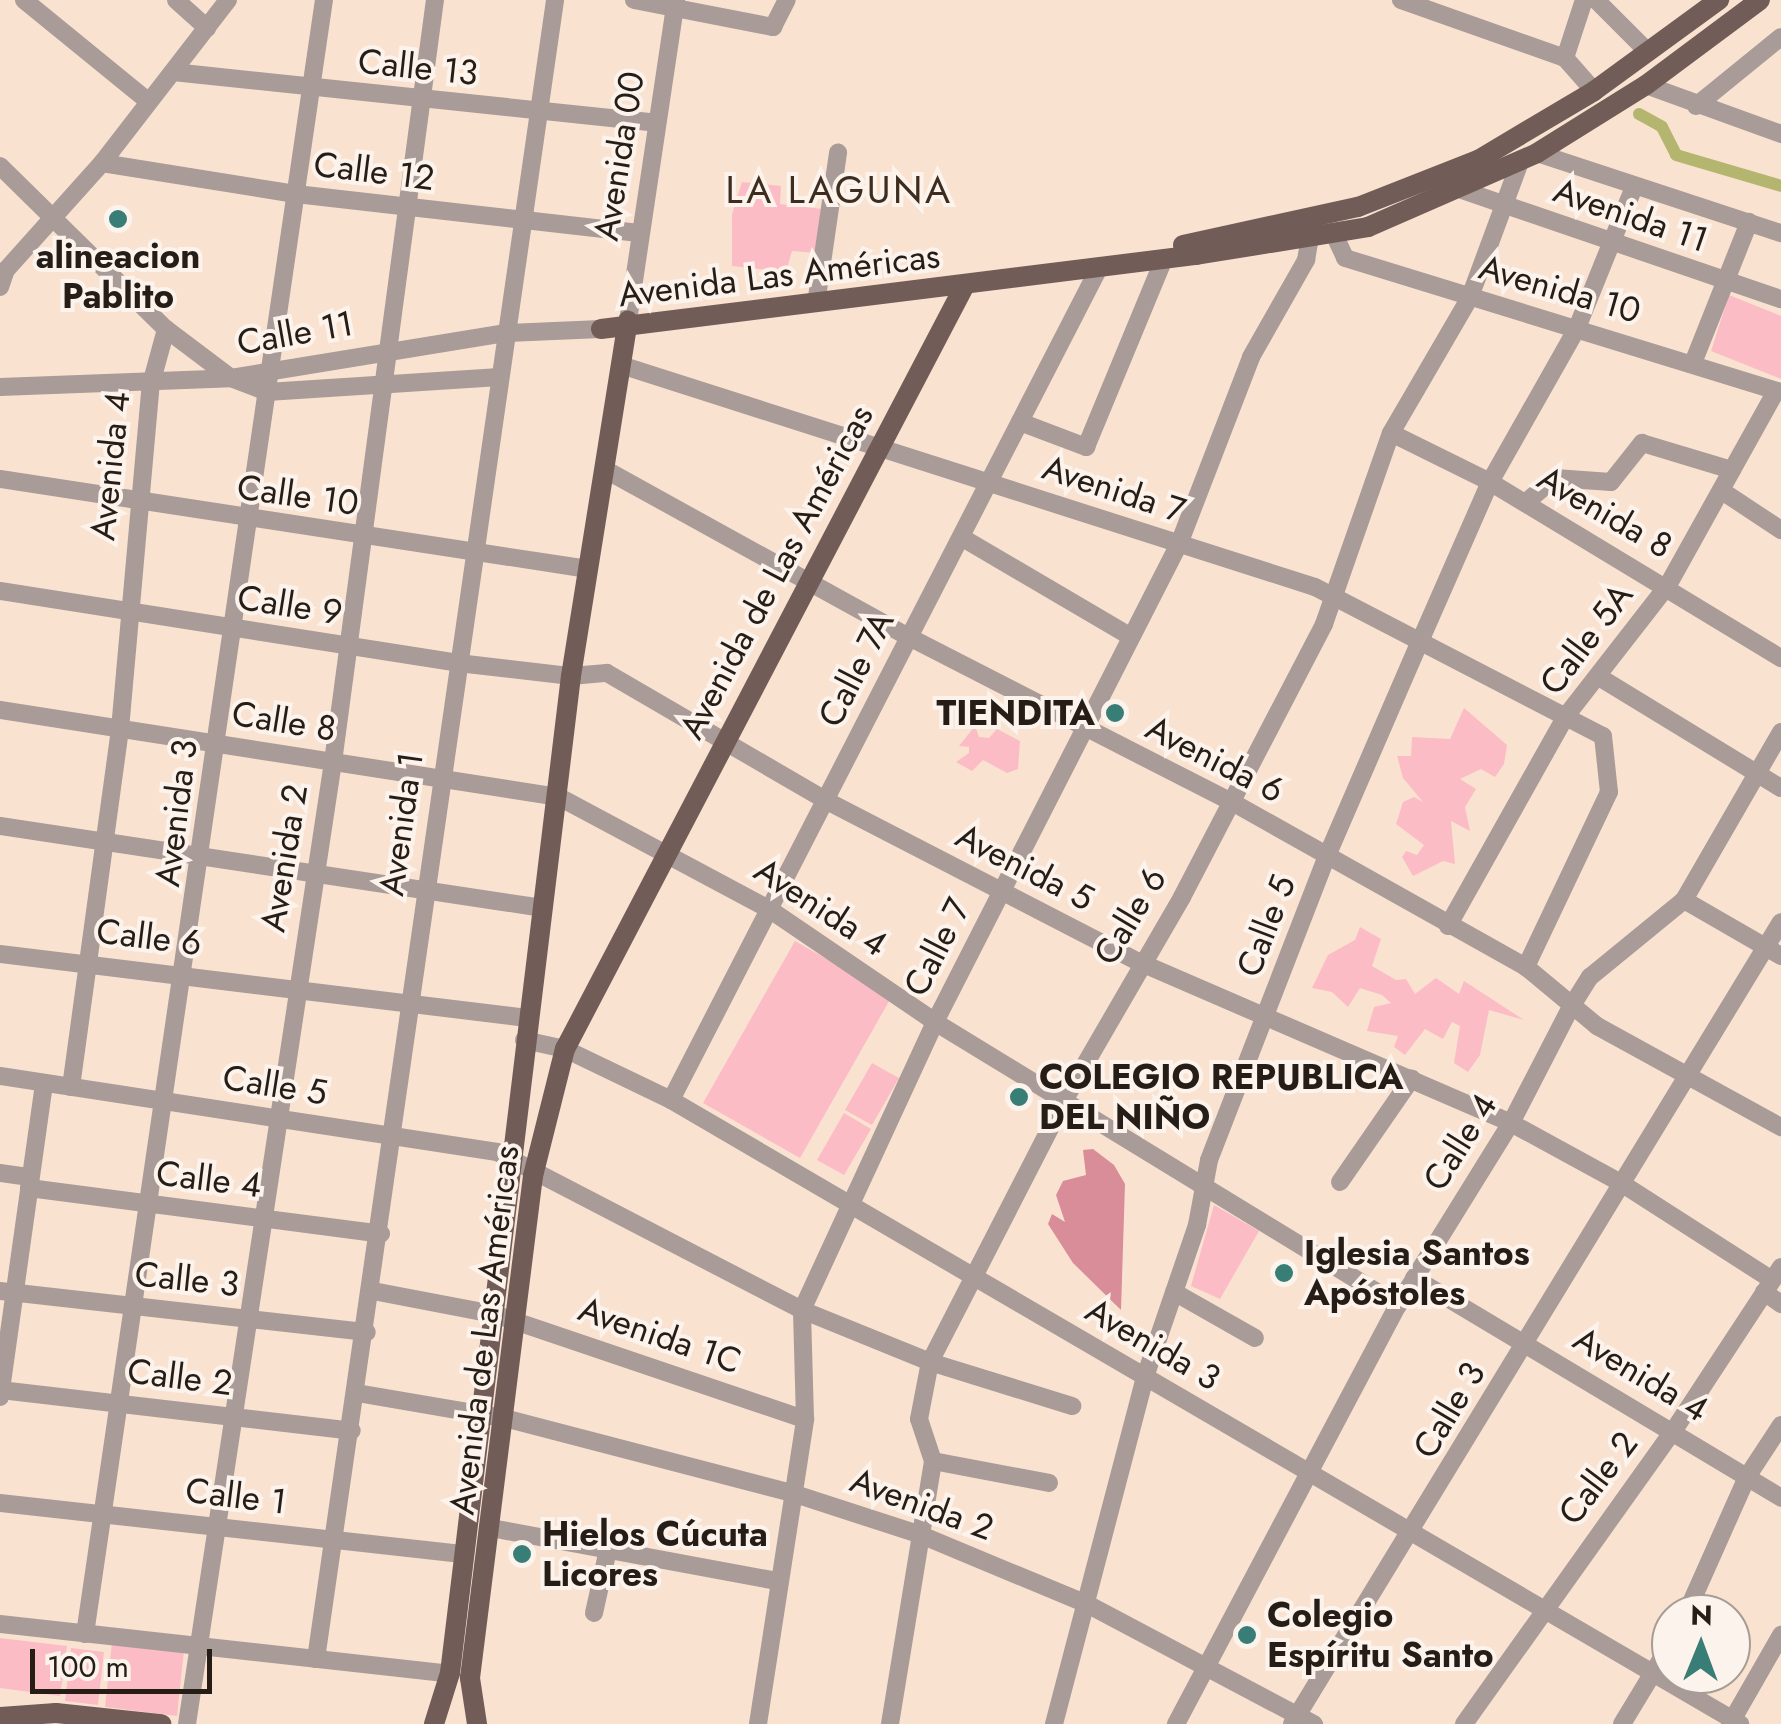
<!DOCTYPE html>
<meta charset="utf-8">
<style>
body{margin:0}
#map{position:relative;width:1781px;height:1724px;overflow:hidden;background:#fae2d1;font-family:Jost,sans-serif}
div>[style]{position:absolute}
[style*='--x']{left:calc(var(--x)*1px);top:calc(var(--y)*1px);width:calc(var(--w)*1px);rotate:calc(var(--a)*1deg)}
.green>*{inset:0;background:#fcbcc6}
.forest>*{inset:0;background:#d88d99}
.canal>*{height:12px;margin:-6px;padding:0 6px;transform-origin:6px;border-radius:6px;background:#b4b56e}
.minor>*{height:18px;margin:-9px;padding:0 9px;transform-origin:9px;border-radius:9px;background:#a89b98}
.major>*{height:20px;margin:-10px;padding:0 10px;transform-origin:10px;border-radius:10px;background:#725c57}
.dots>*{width:28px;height:28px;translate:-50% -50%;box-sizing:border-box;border:5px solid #fcf3ec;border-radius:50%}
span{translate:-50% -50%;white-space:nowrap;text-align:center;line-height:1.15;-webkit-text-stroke:8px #fcf3ec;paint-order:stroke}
.street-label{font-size:35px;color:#251d16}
.poi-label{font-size:35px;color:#251d16;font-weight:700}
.right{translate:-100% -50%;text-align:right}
.left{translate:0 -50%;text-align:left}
.neighbourhood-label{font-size:38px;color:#3e2d1f;letter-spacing:2.5px}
.north{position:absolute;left:1651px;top:1594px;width:100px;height:100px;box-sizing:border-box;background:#fcf3ec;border:2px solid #a69d96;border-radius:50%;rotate:1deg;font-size:28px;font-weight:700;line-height:40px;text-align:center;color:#251d16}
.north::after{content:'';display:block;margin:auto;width:35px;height:45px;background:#387e76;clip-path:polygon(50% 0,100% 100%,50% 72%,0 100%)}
.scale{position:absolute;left:30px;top:1649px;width:182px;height:45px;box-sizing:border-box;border:5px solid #251d16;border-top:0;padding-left:12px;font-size:30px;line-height:35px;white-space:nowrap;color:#251d16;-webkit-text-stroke:8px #fcf3ec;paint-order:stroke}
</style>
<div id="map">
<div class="green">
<i style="clip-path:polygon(742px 182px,781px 186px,780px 204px,822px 209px,815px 253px,792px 251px,786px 272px,732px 266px,732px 214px)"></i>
<i style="clip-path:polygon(1729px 295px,1781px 316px,1781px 379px,1711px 351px)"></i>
<i style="clip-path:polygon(1464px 708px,1507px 745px,1504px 764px,1495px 777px,1481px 769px,1460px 779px,1476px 789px,1465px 807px,1470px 831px,1451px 821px,1455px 864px,1443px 861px,1413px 876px,1402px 857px,1406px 851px,1417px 855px,1424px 845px,1396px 824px,1403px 802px,1414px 797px,1423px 802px,1403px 778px,1397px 756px,1411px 756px,1412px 737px,1450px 739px)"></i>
<i style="clip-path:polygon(975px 726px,979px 737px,989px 738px,997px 729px,1020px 741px,1018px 769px,1007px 773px,983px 760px,972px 771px,956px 762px,969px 753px,969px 747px,959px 746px)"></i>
<i style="clip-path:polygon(1360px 927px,1381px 939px,1372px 966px,1396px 980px,1406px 979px,1415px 994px,1436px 978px,1459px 994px,1464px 981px,1524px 1020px,1489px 1010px,1480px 1055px,1468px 1072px,1454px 1063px,1460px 1026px,1452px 1022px,1443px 1039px,1425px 1029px,1405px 1055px,1394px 1047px,1398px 1036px,1367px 1031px,1374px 1007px,1391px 1003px,1382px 995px,1360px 988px,1348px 1007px,1332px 992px,1312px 988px,1328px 955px,1355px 940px)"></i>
<i style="clip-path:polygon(795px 941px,892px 996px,800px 1158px,703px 1103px)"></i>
<i style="clip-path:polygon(872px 1063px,899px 1078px,872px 1125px,845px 1110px)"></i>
<i style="clip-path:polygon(844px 1113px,871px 1129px,844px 1175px,817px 1160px)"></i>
<i style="clip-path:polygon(1214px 1205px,1259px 1231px,1220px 1299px,1191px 1286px)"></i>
<i style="clip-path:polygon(0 1638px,67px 1646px,60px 1696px,0 1688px)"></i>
<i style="clip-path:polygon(112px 1642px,184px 1650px,177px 1716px,105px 1707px)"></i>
<i style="clip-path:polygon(71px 1648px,104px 1652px,98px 1705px,65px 1701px)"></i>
</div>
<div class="forest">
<i style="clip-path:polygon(1093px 1149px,1114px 1165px,1125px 1184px,1121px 1310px,1073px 1263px,1048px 1224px,1052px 1214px,1065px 1222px,1056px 1195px,1063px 1181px,1086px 1175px,1083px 1150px)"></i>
</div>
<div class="canal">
<i style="--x:1639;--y:114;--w:26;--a:29"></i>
<i style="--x:1662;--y:127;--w:31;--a:63"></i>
<i style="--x:1676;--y:155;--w:109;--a:16.4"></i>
</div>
<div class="minor">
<i style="--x:24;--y:0;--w:160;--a:39.2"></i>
<i style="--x:176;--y:0;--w:42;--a:42.1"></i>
<i style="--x:634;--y:0;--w:142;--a:11"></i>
<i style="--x:773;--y:27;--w:30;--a:-63"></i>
<i style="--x:1401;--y:0;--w:174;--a:19.5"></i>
<i style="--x:1565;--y:58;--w:44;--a:48.7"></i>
<i style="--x:1596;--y:0;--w:72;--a:45"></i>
<i style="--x:1565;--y:58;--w:61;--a:-71.9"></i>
<i style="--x:173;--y:72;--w:486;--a:6"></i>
<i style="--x:1646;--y:85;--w:144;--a:19.9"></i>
<i style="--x:1696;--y:106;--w:109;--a:-39.1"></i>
<i style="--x:1537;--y:153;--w:257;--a:18.2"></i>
<i style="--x:102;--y:163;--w:196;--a:9.1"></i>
<i style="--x:296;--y:194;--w:345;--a:6.5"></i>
<i style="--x:0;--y:166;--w:233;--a:44.5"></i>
<i style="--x:166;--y:329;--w:81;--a:37"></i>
<i style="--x:231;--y:378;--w:39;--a:21"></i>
<i style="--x:267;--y:392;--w:233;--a:-3.7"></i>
<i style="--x:1462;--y:190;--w:337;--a:18.9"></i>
<i style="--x:1334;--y:234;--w:26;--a:65"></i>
<i style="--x:1345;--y:258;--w:456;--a:17.1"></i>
<i style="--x:0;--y:287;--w:18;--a:-71"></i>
<i style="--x:6;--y:270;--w:144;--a:-48.1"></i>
<i style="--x:102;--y:163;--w:206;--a:-52.3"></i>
<i style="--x:817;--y:297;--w:146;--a:-81.7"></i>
<i style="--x:628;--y:321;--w:325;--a:-81.5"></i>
<i style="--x:1693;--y:363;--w:152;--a:-68.3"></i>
<i style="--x:624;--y:366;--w:725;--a:17.74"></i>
<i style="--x:1315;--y:587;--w:324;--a:27.4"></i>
<i style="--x:1603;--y:736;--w:56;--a:83.9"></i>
<i style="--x:1609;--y:792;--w:194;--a:115.4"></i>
<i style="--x:0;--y:387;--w:231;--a:-2.2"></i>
<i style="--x:231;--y:378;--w:279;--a:-9.3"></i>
<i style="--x:506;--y:333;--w:95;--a:-2.4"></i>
<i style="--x:1020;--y:422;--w:71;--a:20.7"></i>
<i style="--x:1086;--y:447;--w:204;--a:-67.5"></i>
<i style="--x:1391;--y:433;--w:110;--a:26.3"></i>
<i style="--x:1490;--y:482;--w:340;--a:31.2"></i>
<i style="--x:606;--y:470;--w:346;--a:28.9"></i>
<i style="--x:909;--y:637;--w:363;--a:27.1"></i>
<i style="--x:1232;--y:802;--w:337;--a:29.3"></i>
<i style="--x:1526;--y:967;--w:92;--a:39.7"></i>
<i style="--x:1597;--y:1026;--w:210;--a:28.8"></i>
<i style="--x:0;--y:479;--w:595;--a:8.7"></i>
<i style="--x:1722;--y:491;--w:71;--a:33.5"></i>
<i style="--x:1525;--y:503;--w:39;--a:-40"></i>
<i style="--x:1555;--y:478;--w:56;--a:4.1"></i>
<i style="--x:1611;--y:482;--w:50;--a:-51.5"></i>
<i style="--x:1642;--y:443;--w:94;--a:16.7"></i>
<i style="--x:961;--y:537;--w:194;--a:30.4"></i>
<i style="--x:0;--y:591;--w:464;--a:8.9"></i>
<i style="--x:458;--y:663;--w:114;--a:6.6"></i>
<i style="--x:571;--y:676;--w:36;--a:-5"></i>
<i style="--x:607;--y:673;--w:252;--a:30.2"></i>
<i style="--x:825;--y:800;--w:353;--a:27.3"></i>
<i style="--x:1139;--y:962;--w:405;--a:23.4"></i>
<i style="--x:1511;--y:1123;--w:125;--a:28.6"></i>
<i style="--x:1621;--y:1183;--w:179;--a:32.7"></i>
<i style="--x:1599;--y:677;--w:213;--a:31.4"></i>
<i style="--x:0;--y:710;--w:566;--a:8.85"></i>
<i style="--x:559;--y:797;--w:238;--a:28.1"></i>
<i style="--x:769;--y:909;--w:201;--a:34.2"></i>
<i style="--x:935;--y:1022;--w:543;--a:31.43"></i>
<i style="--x:0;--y:826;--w:549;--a:8.59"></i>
<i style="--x:1684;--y:900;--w:112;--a:30"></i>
<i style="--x:1448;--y:926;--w:241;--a:-60.7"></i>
<i style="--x:1566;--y:716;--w:166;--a:-52.1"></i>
<i style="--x:1668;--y:585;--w:222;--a:-60.9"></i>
<i style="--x:0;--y:954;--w:531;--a:6.92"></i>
<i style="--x:524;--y:1040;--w:42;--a:12.4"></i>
<i style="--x:565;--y:1049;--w:118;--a:25.7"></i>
<i style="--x:671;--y:1100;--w:1238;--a:30.27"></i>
<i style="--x:0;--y:1076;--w:503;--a:8.69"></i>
<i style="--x:497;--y:1152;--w:343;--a:27.4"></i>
<i style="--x:802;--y:1310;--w:138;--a:22.1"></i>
<i style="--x:930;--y:1362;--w:149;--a:17.2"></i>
<i style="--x:71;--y:1087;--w:361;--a:-82.2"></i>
<i style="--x:120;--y:729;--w:346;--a:-84.9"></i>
<i style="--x:151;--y:384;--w:57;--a:-74.7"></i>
<i style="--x:671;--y:1100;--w:936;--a:-62.78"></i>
<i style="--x:0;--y:1173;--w:30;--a:8"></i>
<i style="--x:1340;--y:1182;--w:126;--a:-55.3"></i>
<i style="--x:29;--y:1188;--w:355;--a:7.4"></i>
<i style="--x:1414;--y:1278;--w:428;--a:30.9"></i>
<i style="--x:0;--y:1291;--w:369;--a:6.4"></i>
<i style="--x:373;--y:1291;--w:123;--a:10.8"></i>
<i style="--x:494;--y:1314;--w:328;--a:18.7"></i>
<i style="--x:1174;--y:1292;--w:93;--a:29.6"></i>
<i style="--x:1764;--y:1292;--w:21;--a:35"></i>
<i style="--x:0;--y:1390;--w:354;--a:6.6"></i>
<i style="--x:357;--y:1393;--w:149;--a:9.7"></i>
<i style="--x:504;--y:1418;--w:298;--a:14.6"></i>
<i style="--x:792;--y:1493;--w:136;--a:18"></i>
<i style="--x:921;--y:1535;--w:180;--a:22.6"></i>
<i style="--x:1087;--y:1604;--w:257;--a:27.9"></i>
<i style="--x:0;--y:1397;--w:317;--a:-82"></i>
<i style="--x:933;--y:1461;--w:118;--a:10.7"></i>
<i style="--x:0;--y:1503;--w:467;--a:6.3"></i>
<i style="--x:491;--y:1528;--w:292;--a:10.5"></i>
<i style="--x:594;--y:1613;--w:65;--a:-77.5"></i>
<i style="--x:1686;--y:1614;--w:150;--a:-66"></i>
<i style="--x:1747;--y:1477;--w:62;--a:-56.8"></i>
<i style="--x:0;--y:1624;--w:445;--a:6.3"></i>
<i style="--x:85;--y:1634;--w:1651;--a:-81.68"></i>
<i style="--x:316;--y:1659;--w:1676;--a:-81.8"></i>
<i style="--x:187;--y:1724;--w:973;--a:-81.37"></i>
<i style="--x:333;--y:762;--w:769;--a:-82.38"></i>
<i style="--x:758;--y:1724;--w:309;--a:-81.2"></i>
<i style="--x:805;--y:1419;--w:109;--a:-91.6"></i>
<i style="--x:802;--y:1310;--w:317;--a:-65.2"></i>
<i style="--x:935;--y:1022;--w:537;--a:-62.96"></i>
<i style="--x:1179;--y:544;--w:200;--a:-68.9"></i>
<i style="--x:1251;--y:357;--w:112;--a:-60.4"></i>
<i style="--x:1306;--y:260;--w:22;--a:-80"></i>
<i style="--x:890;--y:1724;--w:266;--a:-80.7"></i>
<i style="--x:933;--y:1461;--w:44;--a:-108.4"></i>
<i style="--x:919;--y:1419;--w:58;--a:-79.1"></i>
<i style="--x:930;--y:1362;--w:296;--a:-62.8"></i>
<i style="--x:1065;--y:1099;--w:233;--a:-59.9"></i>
<i style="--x:1182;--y:897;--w:308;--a:-62.5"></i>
<i style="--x:1324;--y:624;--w:202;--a:-70.7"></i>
<i style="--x:1391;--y:433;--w:157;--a:-59.8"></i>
<i style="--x:1470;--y:297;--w:144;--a:-69.7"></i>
<i style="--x:1054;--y:1724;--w:359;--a:-75.3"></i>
<i style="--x:1145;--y:1377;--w:161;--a:-71.1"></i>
<i style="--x:1197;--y:1225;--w:66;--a:-79.5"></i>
<i style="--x:1209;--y:1160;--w:326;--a:-68.8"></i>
<i style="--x:1327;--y:856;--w:229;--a:-66.6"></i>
<i style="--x:1418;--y:646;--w:179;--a:-66.3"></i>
<i style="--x:1490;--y:482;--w:177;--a:-60.5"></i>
<i style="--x:1577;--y:328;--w:152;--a:-68"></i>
<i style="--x:1176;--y:1724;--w:474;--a:-62.1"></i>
<i style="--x:1398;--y:1305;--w:214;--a:-58.2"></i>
<i style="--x:1511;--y:1123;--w:131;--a:-62.7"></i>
<i style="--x:1571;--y:1007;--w:36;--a:-58"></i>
<i style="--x:1590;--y:977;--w:122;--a:-39.3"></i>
<i style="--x:1684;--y:900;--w:194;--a:-60"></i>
<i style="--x:1292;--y:1724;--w:939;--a:-58.63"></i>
<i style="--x:1464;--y:1724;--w:361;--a:-54.5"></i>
<i style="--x:1674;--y:1430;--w:195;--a:-56.7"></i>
<i style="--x:1622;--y:1724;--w:95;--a:-58.8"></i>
<i style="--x:1730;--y:1724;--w:103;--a:-60.2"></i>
</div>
<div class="major">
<i style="--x:1183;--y:245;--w:179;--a:-12.3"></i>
<i style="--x:1358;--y:207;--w:129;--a:-21.4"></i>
<i style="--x:1478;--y:160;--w:135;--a:-30.7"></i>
<i style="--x:1594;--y:91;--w:155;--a:-36.1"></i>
<i style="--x:601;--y:329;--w:600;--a:-7.09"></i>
<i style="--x:1196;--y:255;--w:174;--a:-9.2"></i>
<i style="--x:1368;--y:227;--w:184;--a:-23.6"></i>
<i style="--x:1537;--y:153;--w:128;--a:-32"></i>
<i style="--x:1646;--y:85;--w:142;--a:-36.7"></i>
<i style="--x:0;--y:1717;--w:56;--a:-4.1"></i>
<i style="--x:56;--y:1713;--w:106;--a:6"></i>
<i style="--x:434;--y:1724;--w:53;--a:-72.6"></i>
<i style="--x:450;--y:1673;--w:1004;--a:-83.08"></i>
<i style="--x:571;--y:676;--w:360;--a:-80.9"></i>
<i style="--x:477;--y:1724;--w:47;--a:-98.7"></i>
<i style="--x:470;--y:1678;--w:506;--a:-82.85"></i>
<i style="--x:533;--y:1176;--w:131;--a:-75.9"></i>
<i style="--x:565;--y:1049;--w:862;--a:-62.37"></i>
</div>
<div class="dots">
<i style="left:118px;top:219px;background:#387e76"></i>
<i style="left:1115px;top:713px;background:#387e76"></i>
<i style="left:1019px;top:1097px;background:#387e76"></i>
<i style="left:1284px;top:1273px;background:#387e76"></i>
<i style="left:522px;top:1554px;background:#387e76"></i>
<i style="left:1247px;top:1635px;background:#387e76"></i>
</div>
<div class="street-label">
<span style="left:418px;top:67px;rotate:6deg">Calle 13</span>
<span style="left:619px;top:156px;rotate:-81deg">Avenida 00</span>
<span style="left:374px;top:171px;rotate:7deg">Calle 12</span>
<span style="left:1631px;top:215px;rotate:19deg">Avenida 11</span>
<span style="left:779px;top:275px;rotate:-7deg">Avenida Las Américas</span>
<span style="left:1560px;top:289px;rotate:16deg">Avenida 10</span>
<span style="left:295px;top:333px;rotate:-10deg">Calle 11</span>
<span style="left:110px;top:466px;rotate:-84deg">Avenida 4</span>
<span style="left:1114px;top:489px;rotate:18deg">Avenida 7</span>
<span style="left:298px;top:495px;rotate:8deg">Calle 10</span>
<span style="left:1605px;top:512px;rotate:30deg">Avenida 8</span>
<span style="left:776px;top:572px;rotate:-62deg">Avenida de Las Américas</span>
<span style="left:290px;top:605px;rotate:9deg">Calle 9</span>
<span style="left:1586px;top:639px;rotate:-53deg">Calle 5A</span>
<span style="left:856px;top:669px;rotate:-63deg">Calle 7A</span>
<span style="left:284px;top:721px;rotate:9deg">Calle 8</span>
<span style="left:1215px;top:759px;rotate:27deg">Avenida 6</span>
<span style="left:176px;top:813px;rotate:-83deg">Avenida 3</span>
<span style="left:401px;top:824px;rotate:-82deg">Avenida 1</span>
<span style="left:284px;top:858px;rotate:-81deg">Avenida 2</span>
<span style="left:1025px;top:867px;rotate:27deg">Avenida 5</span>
<span style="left:821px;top:907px;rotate:33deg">Avenida 4</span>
<span style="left:1130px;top:916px;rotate:-59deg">Calle 6</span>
<span style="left:1266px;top:926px;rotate:-69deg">Calle 5</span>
<span style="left:149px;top:937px;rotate:7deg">Calle 6</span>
<span style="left:937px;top:947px;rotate:-63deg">Calle 7</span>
<span style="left:275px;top:1085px;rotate:9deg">Calle 5</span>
<span style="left:1460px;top:1142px;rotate:-58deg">Calle 4</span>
<span style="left:209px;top:1179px;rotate:7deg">Calle 4</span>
<span style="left:187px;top:1279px;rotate:6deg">Calle 3</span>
<span style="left:484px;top:1330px;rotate:-83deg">Avenida de Las Américas</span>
<span style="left:660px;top:1335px;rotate:19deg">Avenida 1C</span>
<span style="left:1153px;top:1344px;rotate:30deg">Avenida 3</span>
<span style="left:1641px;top:1374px;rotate:31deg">Avenida 4</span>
<span style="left:180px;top:1377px;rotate:7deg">Calle 2</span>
<span style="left:1449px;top:1410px;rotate:-59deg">Calle 3</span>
<span style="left:1598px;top:1478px;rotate:-53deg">Calle 2</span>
<span style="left:236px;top:1496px;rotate:7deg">Calle 1</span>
<span style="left:922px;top:1504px;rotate:20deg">Avenida 2</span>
</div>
<div class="poi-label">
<span style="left:118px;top:276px">alineacion<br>Pablito</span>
<span class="right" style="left:1095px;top:713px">TIENDITA</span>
<span class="left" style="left:1039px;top:1097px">COLEGIO REPUBLICA<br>DEL NIÑO</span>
<span class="left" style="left:1304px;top:1273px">Iglesia Santos<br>Apóstoles</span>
<span class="left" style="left:542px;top:1554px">Hielos Cúcuta<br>Licores</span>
<span class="left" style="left:1267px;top:1635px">Colegio<br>Espíritu Santo</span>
</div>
<div class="neighbourhood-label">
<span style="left:839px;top:190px">LA LAGUNA</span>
</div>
<div class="north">N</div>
<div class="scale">100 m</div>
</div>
